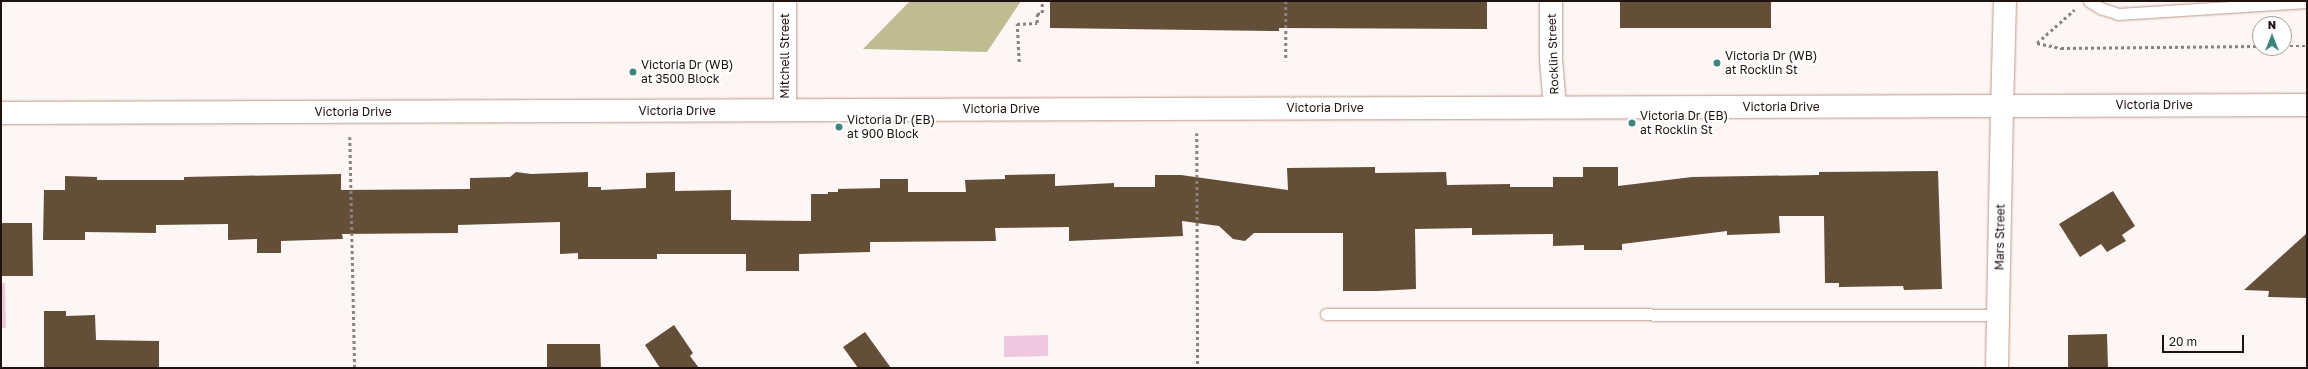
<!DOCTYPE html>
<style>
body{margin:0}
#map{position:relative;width:2308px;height:369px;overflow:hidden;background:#fef6f4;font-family:"Golos Text",sans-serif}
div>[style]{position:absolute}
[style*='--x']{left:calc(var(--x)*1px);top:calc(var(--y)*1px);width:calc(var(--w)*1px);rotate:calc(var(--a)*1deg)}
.forest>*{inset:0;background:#c1bb94}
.water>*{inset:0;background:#eec8df}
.building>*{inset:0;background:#634f37}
.path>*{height:2.5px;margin-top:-1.25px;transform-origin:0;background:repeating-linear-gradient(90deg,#8c817e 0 3px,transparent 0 6px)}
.roads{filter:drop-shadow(0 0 1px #ba978a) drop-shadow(0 0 1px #ba978a)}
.service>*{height:11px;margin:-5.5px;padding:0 5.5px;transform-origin:5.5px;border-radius:5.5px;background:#fff}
.minor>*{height:22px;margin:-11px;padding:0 11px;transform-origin:11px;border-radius:11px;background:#fff}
.tertiary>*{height:22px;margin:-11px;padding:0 11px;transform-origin:11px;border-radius:11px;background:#fff}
.secondary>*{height:22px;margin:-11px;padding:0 11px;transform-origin:11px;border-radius:11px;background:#fff}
.dots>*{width:11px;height:11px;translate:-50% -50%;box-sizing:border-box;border:2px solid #fff;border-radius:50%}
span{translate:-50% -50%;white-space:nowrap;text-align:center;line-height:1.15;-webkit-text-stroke:4px #fff;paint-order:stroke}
.street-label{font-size:12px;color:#20130f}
.poi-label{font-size:12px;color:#20130f}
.left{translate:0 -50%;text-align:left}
.frame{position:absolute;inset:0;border:2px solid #20130f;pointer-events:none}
.north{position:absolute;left:2252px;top:16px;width:40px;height:40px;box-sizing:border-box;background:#fff;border:1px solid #a6a19f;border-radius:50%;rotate:0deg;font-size:11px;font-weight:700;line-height:16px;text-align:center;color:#20130f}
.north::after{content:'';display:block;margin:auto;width:14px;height:18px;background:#3f8680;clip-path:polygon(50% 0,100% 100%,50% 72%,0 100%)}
.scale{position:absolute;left:2162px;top:335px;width:82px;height:18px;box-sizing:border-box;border:2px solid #20130f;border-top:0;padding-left:5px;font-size:12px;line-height:14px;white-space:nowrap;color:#20130f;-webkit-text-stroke:3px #fff;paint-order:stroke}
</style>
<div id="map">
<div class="forest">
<i style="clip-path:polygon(910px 1px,1021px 1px,987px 52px,863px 49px)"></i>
</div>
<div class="water">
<i style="clip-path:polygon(1px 283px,5px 283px,6px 328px,1px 328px)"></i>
<i style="clip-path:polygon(1048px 335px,1048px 356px,1004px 357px,1004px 336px)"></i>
</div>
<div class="building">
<i style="clip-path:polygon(1050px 1px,1487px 1px,1487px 29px,1279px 28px,1279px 31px,1050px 28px)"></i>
<i style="clip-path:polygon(1620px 1px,1771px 1px,1771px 28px,1620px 28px)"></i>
<i style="clip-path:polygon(1375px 167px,1375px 173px,1446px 172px,1447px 185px,1510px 184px,1510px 187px,1553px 187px,1553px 177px,1583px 177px,1583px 167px,1618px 167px,1618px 186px,1692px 177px,1819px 175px,1819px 172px,1938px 171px,1942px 289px,1904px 290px,1903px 286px,1839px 287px,1839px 283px,1825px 283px,1824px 216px,1779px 216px,1780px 233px,1727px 235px,1727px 231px,1622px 244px,1622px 250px,1584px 250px,1584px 245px,1553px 246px,1553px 234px,1472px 235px,1472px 228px,1415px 229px,1416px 289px,1377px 291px,1343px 291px,1343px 233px,1254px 233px,1245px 241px,1233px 239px,1219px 226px,1182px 221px,1183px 236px,1069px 241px,1069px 227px,995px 228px,996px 241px,870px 242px,870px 252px,799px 254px,799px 271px,746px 271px,746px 254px,657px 254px,657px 259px,578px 259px,578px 253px,560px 254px,560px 222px,458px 225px,458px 233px,342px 234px,343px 239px,281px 241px,281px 253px,257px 253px,257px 239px,228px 240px,228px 224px,156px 225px,156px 233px,85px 232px,85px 240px,43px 240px,44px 190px,65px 190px,65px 176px,97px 177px,97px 180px,184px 180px,184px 177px,341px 174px,341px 190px,470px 189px,470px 178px,510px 177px,516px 172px,531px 174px,588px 172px,588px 187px,601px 187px,601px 190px,646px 188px,646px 173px,675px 172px,675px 191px,731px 190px,731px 220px,811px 221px,811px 194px,828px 194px,828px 192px,838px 192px,838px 189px,880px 188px,880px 179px,908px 179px,908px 192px,966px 192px,965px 180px,1005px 179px,1005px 175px,1055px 174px,1055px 186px,1114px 183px,1114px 187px,1155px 187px,1155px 175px,1181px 175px,1288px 190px,1287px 168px)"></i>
<i style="clip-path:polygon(2113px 191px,2135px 226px,2122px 235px,2126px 241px,2107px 252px,2101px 244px,2080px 257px,2059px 224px)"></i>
<i style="clip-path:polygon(1px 223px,32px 223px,33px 276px,1px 276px)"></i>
<i style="clip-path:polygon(2307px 233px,2307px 298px,2268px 297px,2269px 291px,2244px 290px)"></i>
<i style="clip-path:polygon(44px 311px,66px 311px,66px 316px,95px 315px,96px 340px,159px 341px,159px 368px,44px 368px)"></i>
<i style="clip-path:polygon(674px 325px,693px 353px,690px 356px,699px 368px,660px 368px,645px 345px)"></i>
<i style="clip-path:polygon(865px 332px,891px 368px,858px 368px,843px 347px)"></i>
<i style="clip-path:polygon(2107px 334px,2108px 368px,2068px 368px,2068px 335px)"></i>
<i style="clip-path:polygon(547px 344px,600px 344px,601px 368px,547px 368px)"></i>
</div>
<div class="path">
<i style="--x:1286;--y:1;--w:60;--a:90"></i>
<i style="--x:2037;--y:43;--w:25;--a:12"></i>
<i style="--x:2061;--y:48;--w:199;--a:-0.6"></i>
<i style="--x:2037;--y:43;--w:50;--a:-41.7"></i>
<i style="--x:2284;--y:46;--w:23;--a:0"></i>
<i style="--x:1019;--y:62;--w:38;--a:-93"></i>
<i style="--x:1017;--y:24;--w:20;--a:-3"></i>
<i style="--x:1037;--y:23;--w:9;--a:-90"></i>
<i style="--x:1037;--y:14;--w:5;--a:-11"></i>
<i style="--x:1042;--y:13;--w:12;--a:-90"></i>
<i style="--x:1197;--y:133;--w:235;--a:89.8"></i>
<i style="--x:350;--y:137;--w:231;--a:88.8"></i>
</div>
<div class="roads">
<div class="service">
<i style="--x:2089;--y:1;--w:13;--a:32"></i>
<i style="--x:2100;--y:8;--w:19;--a:18"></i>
<i style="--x:2118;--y:14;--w:189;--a:-3.6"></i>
<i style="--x:1326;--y:314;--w:673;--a:0.09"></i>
</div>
<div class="minor">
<i style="--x:1997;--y:368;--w:262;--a:-88.9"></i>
</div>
<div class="tertiary">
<i style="--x:785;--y:1;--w:109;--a:90"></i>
<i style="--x:1551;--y:1;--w:58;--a:90"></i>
<i style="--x:1551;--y:59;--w:48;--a:85.2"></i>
<i style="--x:2005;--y:1;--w:105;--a:91.6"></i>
<i style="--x:2002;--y:106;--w:305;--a:-0.2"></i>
</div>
<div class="secondary">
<i style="--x:1;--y:113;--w:2001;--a:-0.2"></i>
</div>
</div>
<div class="dots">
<i style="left:1717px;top:63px;background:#3f8680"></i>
<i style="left:633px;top:72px;background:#3f8680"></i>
<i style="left:1632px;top:123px;background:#3f8680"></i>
<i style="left:839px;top:127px;background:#3f8680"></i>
</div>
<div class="street-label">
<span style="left:1553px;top:54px;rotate:-92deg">Rocklin Street</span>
<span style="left:785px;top:56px;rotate:-90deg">Mitchell Street</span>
<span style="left:2154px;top:105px">Victoria Drive</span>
<span style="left:1781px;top:107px">Victoria Drive</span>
<span style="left:1325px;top:108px">Victoria Drive</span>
<span style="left:1001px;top:109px">Victoria Drive</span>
<span style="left:677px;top:111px">Victoria Drive</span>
<span style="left:353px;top:112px">Victoria Drive</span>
<span style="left:2000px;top:237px;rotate:-89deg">Mars Street</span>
</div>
<div class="poi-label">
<span class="left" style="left:1725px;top:63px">Victoria Dr (WB)<br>at Rocklin St</span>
<span class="left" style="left:641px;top:72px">Victoria Dr (WB)<br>at 3500 Block</span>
<span class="left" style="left:1640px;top:123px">Victoria Dr (EB)<br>at Rocklin St</span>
<span class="left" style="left:847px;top:127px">Victoria Dr (EB)<br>at 900 Block</span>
</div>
<div class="frame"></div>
<div class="north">N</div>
<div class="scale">20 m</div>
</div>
